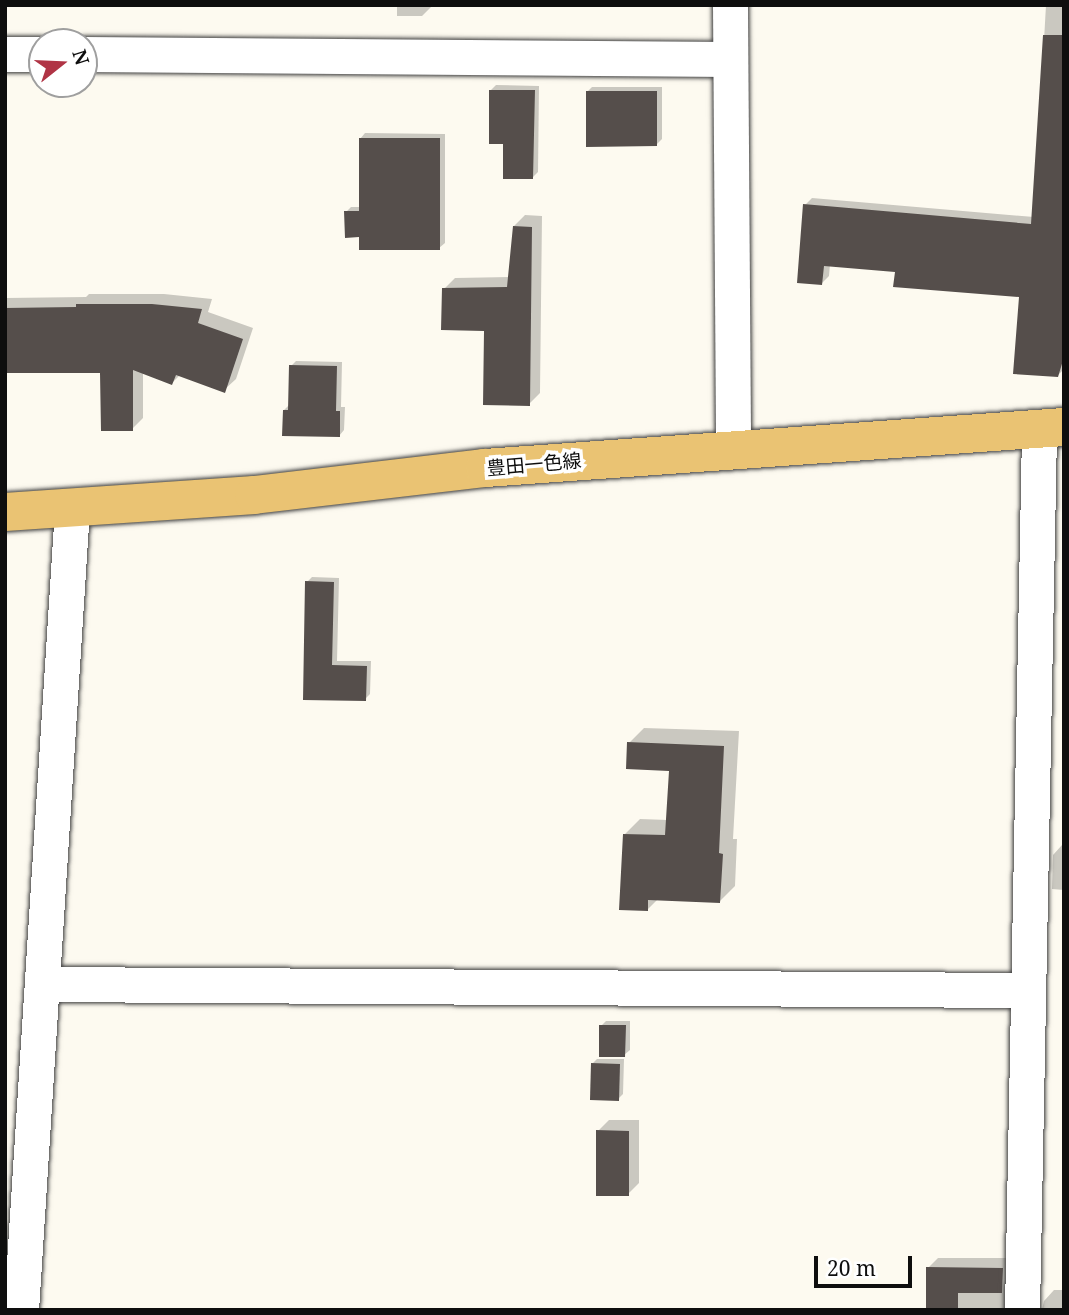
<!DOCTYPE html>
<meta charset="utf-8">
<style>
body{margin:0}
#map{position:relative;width:1069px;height:1315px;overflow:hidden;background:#fdfaf0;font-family:"Noto Serif","Noto Sans JP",serif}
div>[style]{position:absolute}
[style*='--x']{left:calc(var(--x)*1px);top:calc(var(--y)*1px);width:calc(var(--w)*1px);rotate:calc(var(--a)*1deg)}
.shadow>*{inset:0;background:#0003}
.building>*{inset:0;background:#554e4b}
.roads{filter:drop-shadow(0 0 2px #414141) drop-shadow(0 0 2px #414141)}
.minor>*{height:35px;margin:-17.5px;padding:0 17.5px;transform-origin:17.5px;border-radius:17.5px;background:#fff}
.major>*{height:38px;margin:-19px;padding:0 19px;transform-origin:19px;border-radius:19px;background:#eac373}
span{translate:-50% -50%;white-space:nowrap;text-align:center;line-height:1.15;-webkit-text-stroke:7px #fff;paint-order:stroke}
.street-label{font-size:19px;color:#0e0e0e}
.frame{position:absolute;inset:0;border:7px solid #0e0e0e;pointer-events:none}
.north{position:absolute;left:28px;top:28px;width:70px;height:70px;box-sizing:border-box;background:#fff;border:2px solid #9f9f9f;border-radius:50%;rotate:72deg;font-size:19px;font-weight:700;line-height:28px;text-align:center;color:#0e0e0e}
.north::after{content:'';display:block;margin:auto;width:24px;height:32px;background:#b03445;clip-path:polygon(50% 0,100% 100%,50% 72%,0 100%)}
.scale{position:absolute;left:814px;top:1256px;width:98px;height:32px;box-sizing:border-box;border:4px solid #0e0e0e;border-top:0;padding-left:9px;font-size:21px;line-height:24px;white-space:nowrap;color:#0e0e0e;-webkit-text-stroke:5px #fff;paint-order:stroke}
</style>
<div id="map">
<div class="shadow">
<i style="clip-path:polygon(364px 5px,433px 5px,422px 16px,397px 16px,397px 6px)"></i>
<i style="clip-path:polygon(1046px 5px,1064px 5px,1064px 369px,1057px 376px,1021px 295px,897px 270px,830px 264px,829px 276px,822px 283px,805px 205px,812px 198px,1034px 217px)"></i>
<i style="clip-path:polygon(496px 85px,539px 86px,538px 172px,533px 177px,505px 142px,491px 90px)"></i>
<i style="clip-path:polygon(592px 87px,662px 87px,662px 139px,656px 145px,587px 92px)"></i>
<i style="clip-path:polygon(365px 133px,445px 134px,445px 243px,439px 248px,361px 236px,346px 212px,351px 207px,360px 207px,360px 139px)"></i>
<i style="clip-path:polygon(525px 215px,542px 216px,540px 393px,529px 404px,485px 329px,444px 289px,455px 278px,510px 277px,514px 226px)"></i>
<i style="clip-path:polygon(89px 294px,164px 294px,212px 299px,208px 312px,253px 328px,236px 379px,224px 390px,180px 375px,172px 383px,143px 372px,143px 418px,132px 429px,102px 371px,5px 372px,5px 298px,86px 297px)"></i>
<i style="clip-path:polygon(296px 361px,342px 362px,341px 407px,345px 407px,344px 430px,339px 436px,284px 410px,290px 404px,291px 366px)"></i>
<i style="clip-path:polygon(312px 577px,339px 578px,337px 661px,371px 661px,370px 694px,365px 699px,305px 698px,307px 582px)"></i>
<i style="clip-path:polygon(644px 728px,739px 731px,733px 839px,737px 839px,735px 886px,719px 902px,658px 899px,647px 910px,625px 834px,640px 819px,668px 820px,671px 769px,629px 743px)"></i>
<i style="clip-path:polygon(1062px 845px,1064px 890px,1052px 889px,1053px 855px)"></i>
<i style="clip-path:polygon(606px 1021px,630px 1021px,630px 1050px,624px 1055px,601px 1026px)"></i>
<i style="clip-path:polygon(597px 1059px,624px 1059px,623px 1094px,618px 1099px,592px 1064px)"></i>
<i style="clip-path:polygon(609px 1120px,639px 1120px,639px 1183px,628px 1194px,598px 1131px)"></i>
<i style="clip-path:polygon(938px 1258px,1012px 1258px,1015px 1310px,928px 1310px,928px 1268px)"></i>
<i style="clip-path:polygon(1054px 1290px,1064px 1290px,1064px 1310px,1042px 1310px,1044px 1301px)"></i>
</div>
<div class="building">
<i style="clip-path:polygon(1043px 35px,1064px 35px,1064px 357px,1058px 377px,1013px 374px,1019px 297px,893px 287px,895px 272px,824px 266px,822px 285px,797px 283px,803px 204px,1031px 224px)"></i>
<i style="clip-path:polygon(489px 90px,535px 90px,533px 179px,503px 179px,503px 144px,489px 144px)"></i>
<i style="clip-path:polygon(586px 91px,657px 91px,657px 146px,586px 147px)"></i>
<i style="clip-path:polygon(359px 138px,440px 138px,440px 250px,359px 250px,359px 237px,345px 238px,344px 211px,359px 211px)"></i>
<i style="clip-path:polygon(513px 226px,532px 227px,530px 406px,483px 405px,484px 331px,441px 330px,442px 288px,507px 287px)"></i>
<i style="clip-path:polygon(76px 304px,152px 304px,202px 309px,198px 323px,243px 339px,225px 393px,176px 375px,172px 385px,133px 370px,133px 431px,101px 431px,100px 373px,5px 373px,5px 308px,76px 307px)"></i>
<i style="clip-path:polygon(289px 365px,337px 366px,336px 411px,340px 411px,340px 437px,282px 436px,283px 410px,288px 410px)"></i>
<i style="clip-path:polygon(305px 581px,334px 582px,332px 665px,367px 666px,366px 701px,303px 700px)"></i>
<i style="clip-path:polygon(627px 742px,724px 746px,719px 853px,723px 854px,720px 903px,648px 900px,648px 911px,619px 910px,623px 834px,665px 835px,669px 771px,626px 769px)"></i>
<i style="clip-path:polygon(599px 1025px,626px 1025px,625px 1057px,599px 1057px)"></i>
<i style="clip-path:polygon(591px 1063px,620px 1064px,619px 1101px,590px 1100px)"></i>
<i style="clip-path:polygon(596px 1130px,629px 1131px,629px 1196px,596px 1196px)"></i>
<i style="clip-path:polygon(926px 1267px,1003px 1268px,1002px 1293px,958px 1293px,958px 1310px,926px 1310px)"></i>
</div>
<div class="roads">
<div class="minor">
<i style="--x:730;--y:5;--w:444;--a:89.6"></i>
<i style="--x:5;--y:54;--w:37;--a:0"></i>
<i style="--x:84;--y:54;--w:646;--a:0.44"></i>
<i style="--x:42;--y:984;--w:984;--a:0.35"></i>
<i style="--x:21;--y:1310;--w:804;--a:-86.36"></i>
<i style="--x:1022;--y:1310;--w:881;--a:-88.89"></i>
</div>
<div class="major">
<i style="--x:5;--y:512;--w:250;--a:-3.9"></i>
<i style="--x:254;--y:495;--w:233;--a:-6.7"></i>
<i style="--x:485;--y:468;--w:580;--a:-4.05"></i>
</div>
</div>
<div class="street-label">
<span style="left:534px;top:465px;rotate:-5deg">豊田一色線</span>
</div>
<div class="frame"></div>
<div class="north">N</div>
<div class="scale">20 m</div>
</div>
